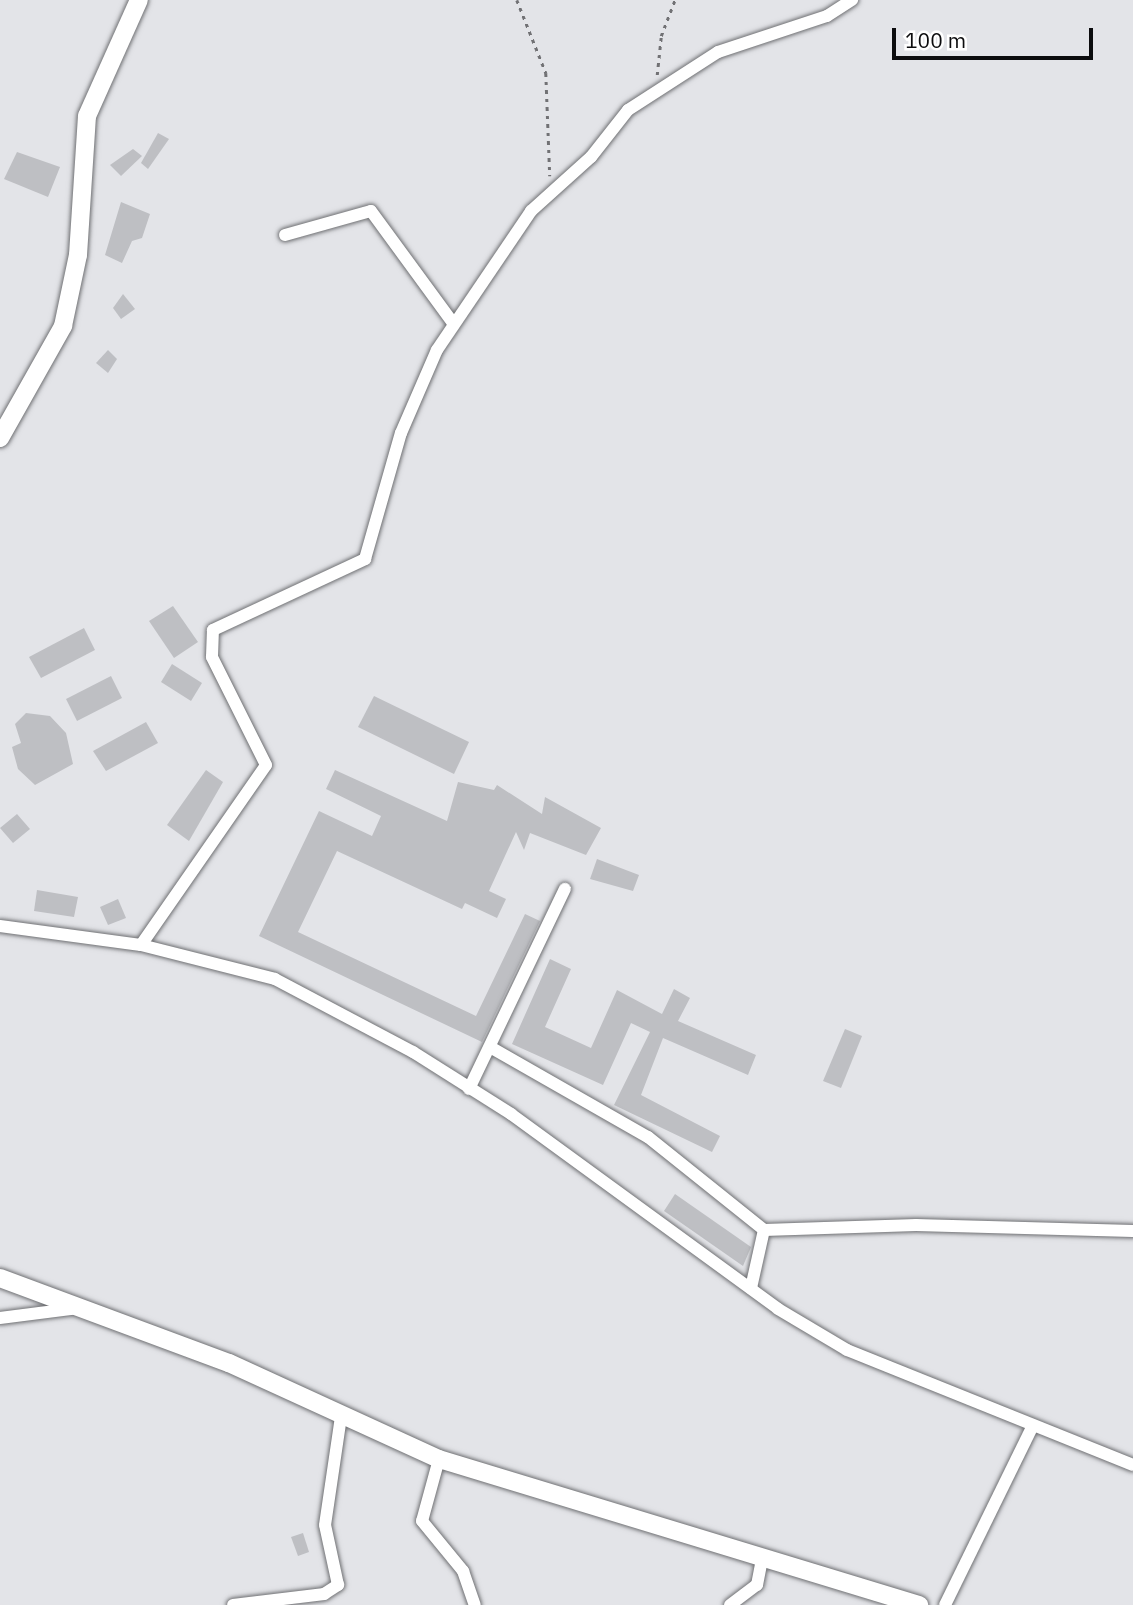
<!DOCTYPE html>
<style>
body{margin:0}
#map{position:relative;width:1133px;height:1605px;overflow:hidden;background:#e3e4e8;font-family:"IBM Plex Sans",sans-serif}
div>[style]{position:absolute}
[style*='--x']{left:calc(var(--x)*1px);top:calc(var(--y)*1px);width:calc(var(--w)*1px);rotate:calc(var(--a)*1deg)}
.building>*{inset:0;background:#bebfc3}
.path>*{height:2.5px;margin-top:-1.25px;transform-origin:0;background:repeating-linear-gradient(90deg,#717174 0 3.5px,transparent 0 8.5px)}
.roads{filter:drop-shadow(0 0 2px #6f7073) drop-shadow(0 0 2px #6f7073)}
.minor>*{height:12px;margin:-6px;padding:0 6px;transform-origin:6px;border-radius:6px;background:#fff}
.primary>*{height:18px;margin:-9px;padding:0 9px;transform-origin:9px;border-radius:9px;background:#fff}
span{translate:-50% -50%;white-space:nowrap;text-align:center;line-height:1.15;-webkit-text-stroke:6px #fff;paint-order:stroke}
.scale{position:absolute;left:892px;top:28px;width:201px;height:32px;box-sizing:border-box;border:4px solid #0c0c0e;border-top:0;padding-left:9px;font-size:21px;line-height:24px;white-space:nowrap;color:#0c0c0e;-webkit-text-stroke:5px #fff;paint-order:stroke}
</style>
<div id="map">
<div class="building">
<i style="clip-path:polygon(158px 133px,169px 139px,148px 169px,141px 163px)"></i>
<i style="clip-path:polygon(133px 149px,142px 156px,121px 176px,110px 165px)"></i>
<i style="clip-path:polygon(17px 152px,60px 167px,48px 197px,4px 179px)"></i>
<i style="clip-path:polygon(121px 202px,150px 214px,142px 238px,132px 241px,122px 263px,105px 255px)"></i>
<i style="clip-path:polygon(123px 294px,135px 309px,121px 319px,113px 308px)"></i>
<i style="clip-path:polygon(108px 350px,117px 359px,108px 373px,96px 363px)"></i>
<i style="clip-path:polygon(173px 606px,198px 642px,174px 658px,149px 621px)"></i>
<i style="clip-path:polygon(84px 628px,95px 650px,41px 678px,29px 657px)"></i>
<i style="clip-path:polygon(172px 664px,202px 683px,191px 701px,161px 682px)"></i>
<i style="clip-path:polygon(111px 676px,122px 698px,77px 721px,66px 699px)"></i>
<i style="clip-path:polygon(374px 696px,469px 742px,454px 774px,358px 727px)"></i>
<i style="clip-path:polygon(26px 713px,50px 716px,66px 733px,73px 764px,35px 785px,18px 769px,12px 747px,21px 743px,15px 724px)"></i>
<i style="clip-path:polygon(146px 722px,158px 743px,106px 771px,93px 751px)"></i>
<i style="clip-path:polygon(206px 770px,223px 782px,189px 841px,167px 825px)"></i>
<i style="clip-path:polygon(335px 770px,447px 821px,458px 782px,494px 790px,497px 785px,542px 814px,545px 797px,601px 828px,586px 855px,530px 833px,524px 850px,516px 832px,489px 891px,506px 899px,497px 918px,465px 903px,462px 909px,337px 851px,298px 932px,476px 1016px,525px 914px,540px 921px,482px 1042px,259px 936px,319px 811px,372px 836px,381px 816px,326px 789px)"></i>
<i style="clip-path:polygon(17px 814px,30px 829px,13px 843px,0 828px)"></i>
<i style="clip-path:polygon(597px 859px,639px 875px,633px 891px,590px 879px)"></i>
<i style="clip-path:polygon(37px 890px,78px 897px,74px 917px,34px 911px)"></i>
<i style="clip-path:polygon(118px 899px,126px 918px,108px 925px,100px 907px)"></i>
<i style="clip-path:polygon(550px 959px,571px 969px,545px 1027px,591px 1048px,617px 990px,662px 1014px,674px 989px,690px 998px,678px 1021px,756px 1055px,748px 1075px,663px 1038px,641px 1095px,720px 1136px,712px 1152px,614px 1105px,650px 1032px,631px 1023px,603px 1085px,512px 1044px)"></i>
<i style="clip-path:polygon(845px 1029px,862px 1036px,841px 1088px,823px 1081px)"></i>
<i style="clip-path:polygon(675px 1194px,751px 1247px,743px 1266px,664px 1211px)"></i>
<i style="clip-path:polygon(303px 1533px,309px 1552px,298px 1556px,291px 1537px)"></i>
</div>
<div class="path">
<i style="--x:517;--y:0;--w:79;--a:68.3"></i>
<i style="--x:546;--y:73;--w:103;--a:87.8"></i>
<i style="--x:657;--y:75;--w:39;--a:-84"></i>
<i style="--x:661;--y:36;--w:39;--a:-69"></i>
</div>
<div class="roads">
<div class="minor">
<i style="--x:285;--y:235;--w:89;--a:-15.6"></i>
<i style="--x:371;--y:211;--w:139;--a:53.8"></i>
<i style="--x:0;--y:926;--w:142;--a:7.7"></i>
<i style="--x:141;--y:945;--w:138;--a:14.2"></i>
<i style="--x:275;--y:979;--w:156;--a:27.9"></i>
<i style="--x:413;--y:1052;--w:116;--a:32.3"></i>
<i style="--x:511;--y:1114;--w:331;--a:36.1"></i>
<i style="--x:778;--y:1309;--w:80;--a:30.7"></i>
<i style="--x:847;--y:1350;--w:308;--a:21.9"></i>
<i style="--x:141;--y:945;--w:219;--a:-55.2"></i>
<i style="--x:266;--y:765;--w:121;--a:-116.6"></i>
<i style="--x:212;--y:657;--w:27;--a:-88"></i>
<i style="--x:213;--y:630;--w:168;--a:-25"></i>
<i style="--x:365;--y:559;--w:131;--a:-74.1"></i>
<i style="--x:401;--y:433;--w:90;--a:-66.6"></i>
<i style="--x:437;--y:350;--w:168;--a:-55.9"></i>
<i style="--x:531;--y:211;--w:81;--a:-42"></i>
<i style="--x:591;--y:157;--w:60;--a:-51.8"></i>
<i style="--x:628;--y:110;--w:107;--a:-32.8"></i>
<i style="--x:718;--y:52;--w:115;--a:-18.3"></i>
<i style="--x:827;--y:16;--w:30;--a:-33"></i>
<i style="--x:490;--y:1047;--w:182;--a:29.7"></i>
<i style="--x:648;--y:1137;--w:149;--a:38.7"></i>
<i style="--x:764;--y:1230;--w:152;--a:-1.9"></i>
<i style="--x:916;--y:1225;--w:217;--a:1.6"></i>
<i style="--x:469;--y:1089;--w:222;--a:-64.4"></i>
<i style="--x:751;--y:1288;--w:59;--a:-77.4"></i>
<i style="--x:0;--y:1318;--w:79;--a:-7.3"></i>
<i style="--x:439;--y:1459;--w:64;--a:105.3"></i>
<i style="--x:422;--y:1521;--w:65;--a:50.6"></i>
<i style="--x:463;--y:1571;--w:36;--a:71"></i>
<i style="--x:233;--y:1605;--w:92;--a:-6.9"></i>
<i style="--x:324;--y:1594;--w:17;--a:-33"></i>
<i style="--x:338;--y:1585;--w:61;--a:-102.2"></i>
<i style="--x:325;--y:1525;--w:109;--a:-81.6"></i>
<i style="--x:730;--y:1605;--w:34;--a:-37"></i>
<i style="--x:757;--y:1585;--w:25;--a:-79"></i>
<i style="--x:945;--y:1605;--w:200;--a:-63.9"></i>
</div>
<div class="primary">
<i style="--x:0;--y:438;--w:129;--a:-60.6"></i>
<i style="--x:63;--y:326;--w:73;--a:-78.1"></i>
<i style="--x:78;--y:255;--w:139;--a:-86.3"></i>
<i style="--x:87;--y:116;--w:127;--a:-65.9"></i>
<i style="--x:0;--y:1278;--w:244;--a:20.4"></i>
<i style="--x:229;--y:1363;--w:231;--a:24.6"></i>
<i style="--x:439;--y:1459;--w:502;--a:16.92"></i>
</div>
</div>
<div class="scale">100 m</div>
</div>
